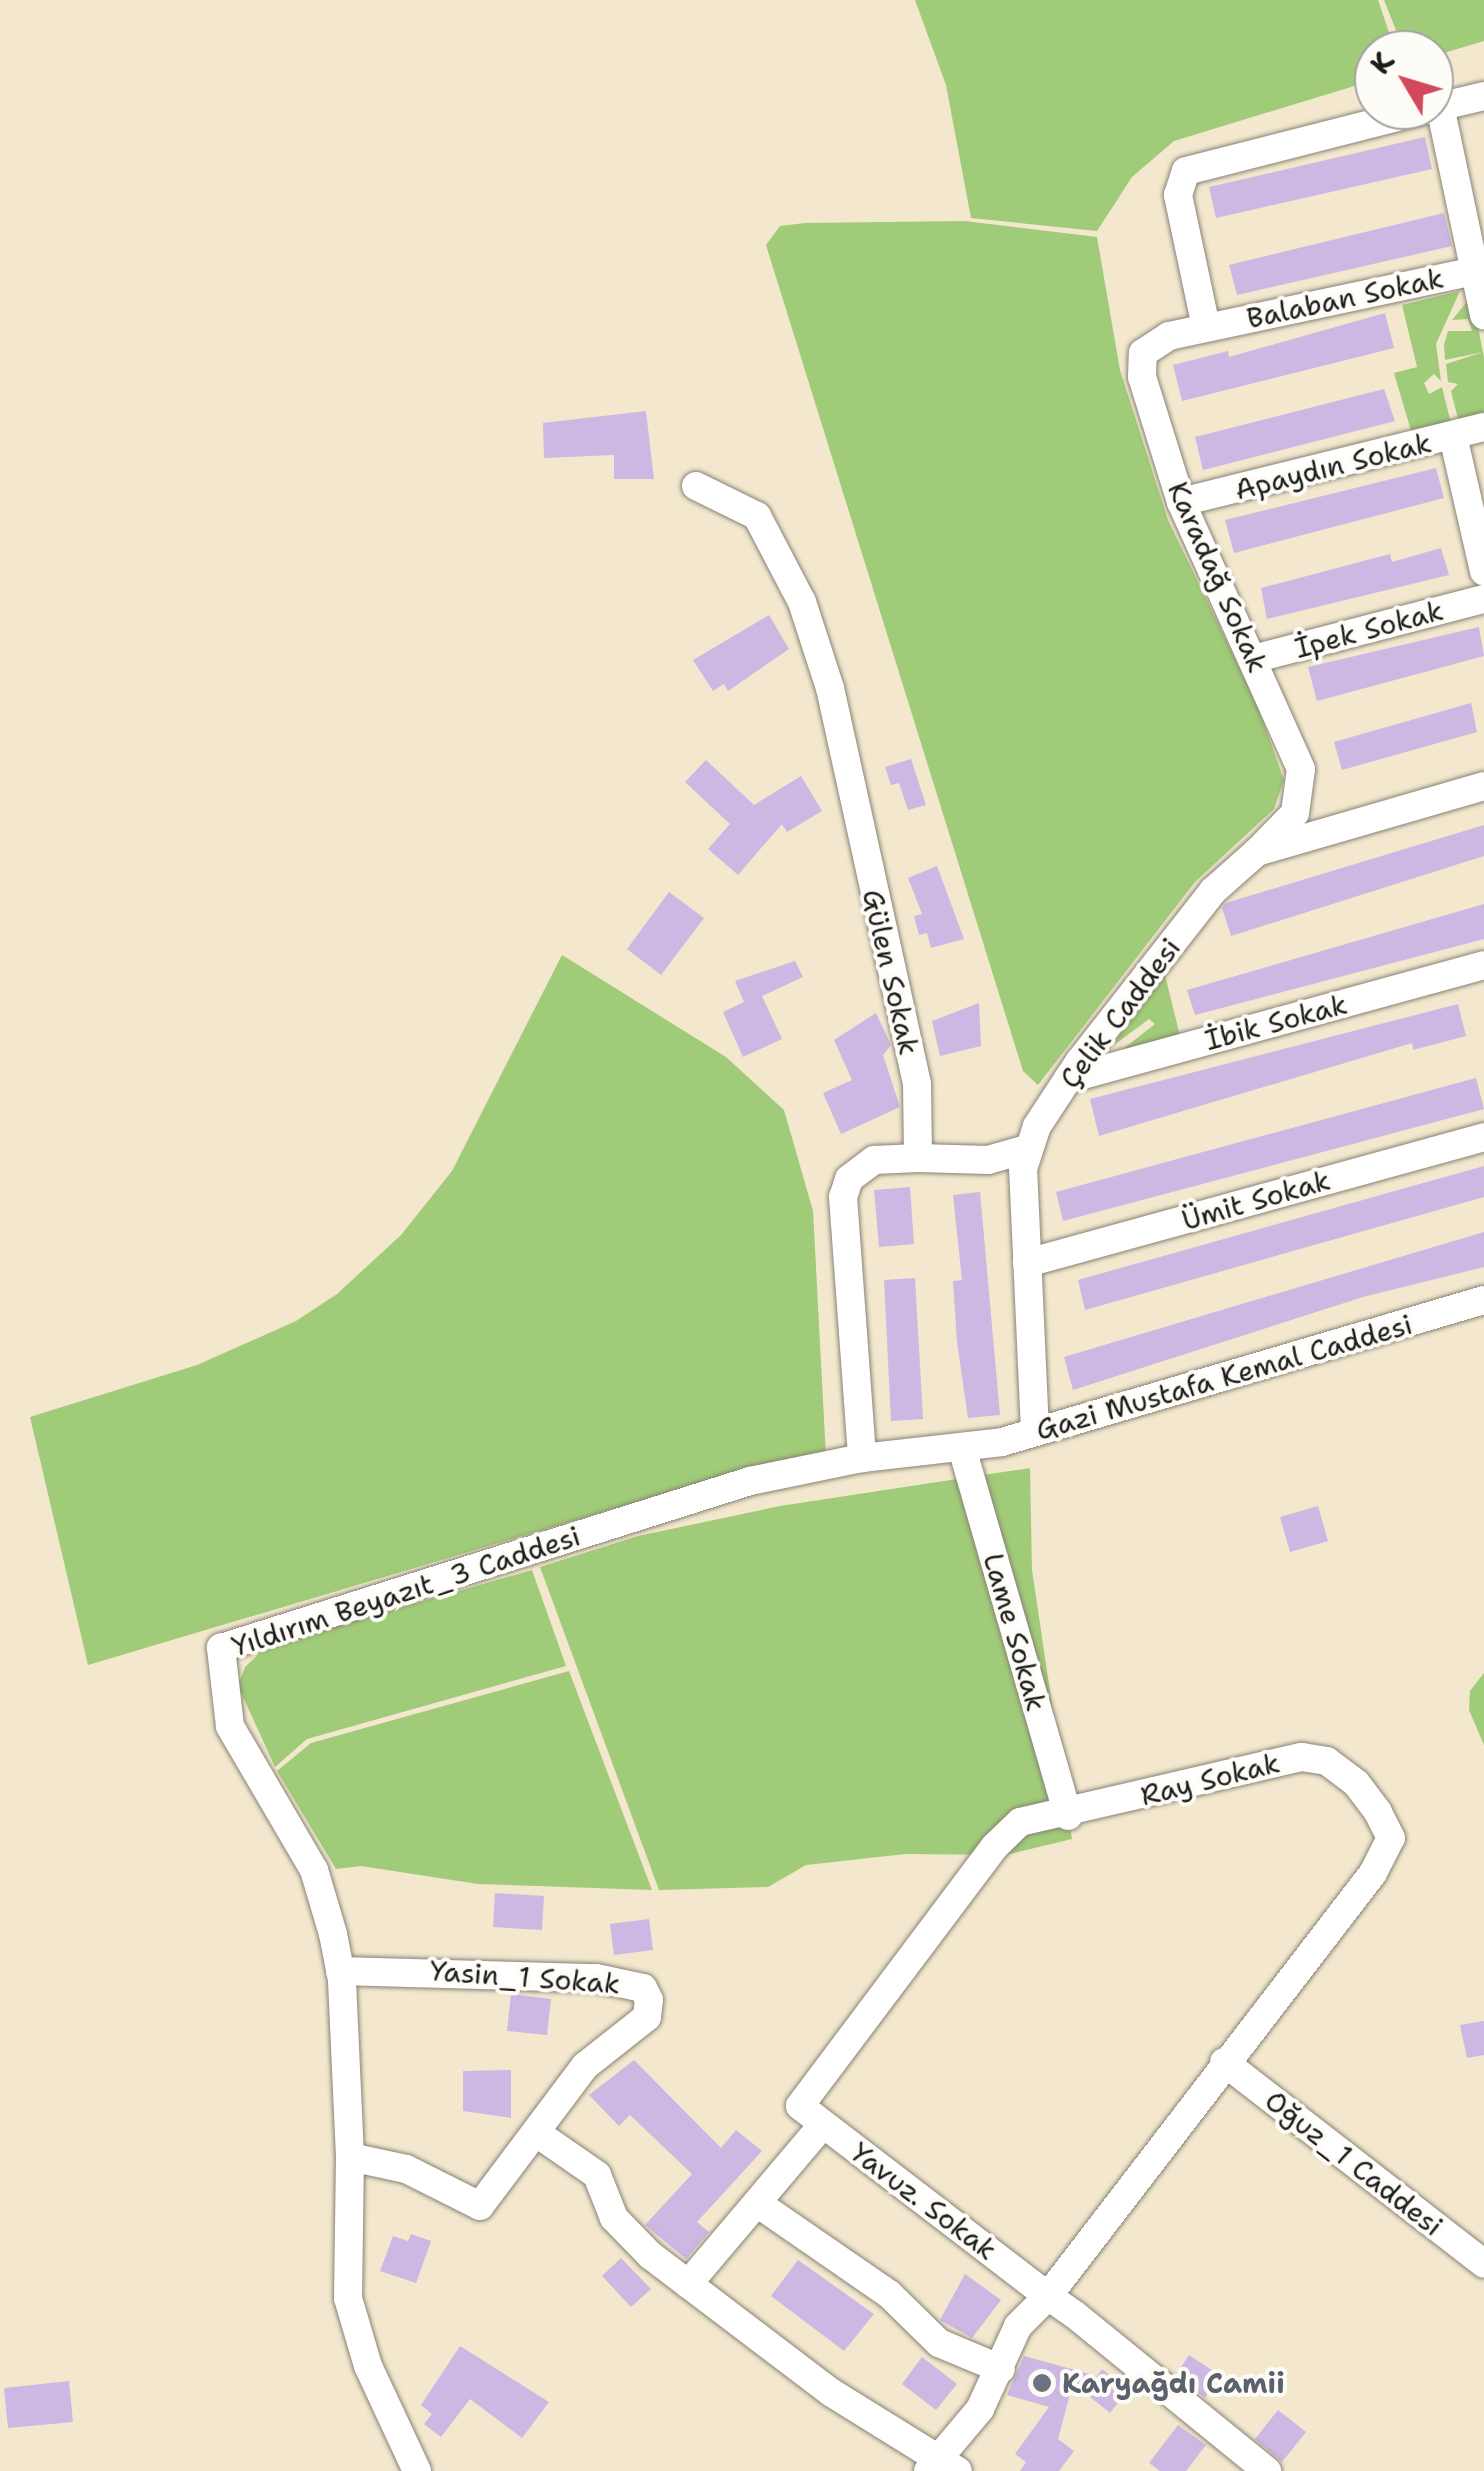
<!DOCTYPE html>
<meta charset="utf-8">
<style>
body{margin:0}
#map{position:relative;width:1484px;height:2471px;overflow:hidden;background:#f3e7ce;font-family:"Shantell Sans",sans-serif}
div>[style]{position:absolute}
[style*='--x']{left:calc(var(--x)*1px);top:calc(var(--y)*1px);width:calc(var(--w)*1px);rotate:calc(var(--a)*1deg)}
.green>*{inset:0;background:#a0cb78}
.building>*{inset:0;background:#cdb7e3}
.roads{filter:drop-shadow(0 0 2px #888275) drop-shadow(0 0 2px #888275)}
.minor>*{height:28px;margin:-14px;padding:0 14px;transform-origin:14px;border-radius:14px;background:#fff}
.dots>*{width:28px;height:28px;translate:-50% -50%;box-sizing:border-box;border:5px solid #fdfcf7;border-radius:50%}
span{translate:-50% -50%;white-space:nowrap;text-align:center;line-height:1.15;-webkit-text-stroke:8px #fdfcf7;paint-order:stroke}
.street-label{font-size:28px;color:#1c1c1c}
.worship-label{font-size:28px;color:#5b616d;font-weight:700}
.left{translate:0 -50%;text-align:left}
.north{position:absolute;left:1354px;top:30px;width:100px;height:100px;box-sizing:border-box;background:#fdfcf7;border:2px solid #a3a29f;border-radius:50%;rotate:308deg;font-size:28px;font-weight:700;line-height:40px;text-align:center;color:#1c1c1c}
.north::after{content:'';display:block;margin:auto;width:35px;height:45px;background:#d1495b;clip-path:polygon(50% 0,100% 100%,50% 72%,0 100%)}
</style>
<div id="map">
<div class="green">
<i style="clip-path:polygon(915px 0,1378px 0,1395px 50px,1374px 50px,1374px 80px,1174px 141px,1132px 177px,1097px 231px,971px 218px,946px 85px)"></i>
<i style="clip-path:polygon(1384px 0,1484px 0,1484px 41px,1434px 56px,1434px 50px,1404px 50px)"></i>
<i style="clip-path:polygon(965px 221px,1097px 237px,1120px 370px,1168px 520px,1256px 702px,1284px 780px,1274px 809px,1195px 882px,1038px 1085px,1023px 1071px,766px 245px,780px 226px,805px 223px)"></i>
<i style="clip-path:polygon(1460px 291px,1436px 344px,1441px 381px,1434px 374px,1424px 383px,1429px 394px,1442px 387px,1451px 423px,1412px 434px,1394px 373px,1417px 367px,1402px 305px)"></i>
<i style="clip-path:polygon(1470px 298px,1473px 300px,1484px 358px,1484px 416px,1459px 423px,1451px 391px,1458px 384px,1448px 382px,1446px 364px,1483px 352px,1445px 360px,1444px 345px,1448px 331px,1472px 331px,1468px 319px,1452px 320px)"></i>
<i style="clip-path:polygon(562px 955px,726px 1057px,784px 1110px,813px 1211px,826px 1457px,650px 1498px,88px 1665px,30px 1417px,197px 1365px,296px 1321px,337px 1294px,401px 1235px,452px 1171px)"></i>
<i style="clip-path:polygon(1165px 975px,1180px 1036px,1118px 1053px,1155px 1024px,1149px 1019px,1110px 1048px)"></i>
<i style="clip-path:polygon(1030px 1468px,1032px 1570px,1072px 1839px,1006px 1855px,905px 1854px,806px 1865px,768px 1887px,659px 1890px,540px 1567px,638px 1536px,780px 1506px)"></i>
<i style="clip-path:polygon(532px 1570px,566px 1666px,307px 1739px,275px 1767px,238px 1686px,245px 1667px,267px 1646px)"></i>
<i style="clip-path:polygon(569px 1671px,652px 1890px,478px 1884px,361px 1866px,336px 1869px,277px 1771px,311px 1743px)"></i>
<i style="clip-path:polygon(1484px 1673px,1484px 1745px,1469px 1710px,1470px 1691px)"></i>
</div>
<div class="building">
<i style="clip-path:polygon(1425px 137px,1432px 169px,1216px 218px,1209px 187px)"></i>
<i style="clip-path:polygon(1444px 213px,1452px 246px,1237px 295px,1229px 265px)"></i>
<i style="clip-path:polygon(1385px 313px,1394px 348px,1182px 401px,1173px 365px,1228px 351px,1229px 357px)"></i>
<i style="clip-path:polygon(1384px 389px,1395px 421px,1203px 470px,1195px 437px)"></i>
<i style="clip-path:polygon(646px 411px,654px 479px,614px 479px,614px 455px,544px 458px,543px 423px)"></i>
<i style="clip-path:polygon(1436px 468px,1444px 498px,1234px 553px,1225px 520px)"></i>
<i style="clip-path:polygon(1441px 548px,1449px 575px,1267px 619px,1261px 588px,1390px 554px,1392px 562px)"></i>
<i style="clip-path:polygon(769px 615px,789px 649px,728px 691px,724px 684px,713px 691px,693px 660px)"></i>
<i style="clip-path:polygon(1479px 627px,1484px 656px,1317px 701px,1308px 667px)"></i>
<i style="clip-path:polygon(1471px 703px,1477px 732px,1342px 770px,1334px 742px)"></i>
<i style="clip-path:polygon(911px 759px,926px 805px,908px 810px,899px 783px,891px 785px,885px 767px)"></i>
<i style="clip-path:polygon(706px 760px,754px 805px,801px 776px,822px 811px,787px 832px,782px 824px,738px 875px,708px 849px,730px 824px,685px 782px)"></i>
<i style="clip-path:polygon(1484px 825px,1484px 856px,1231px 936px,1222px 908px,1226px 903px)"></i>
<i style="clip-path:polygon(937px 866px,964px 939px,931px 948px,927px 933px,919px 935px,914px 916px,922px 914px,908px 878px)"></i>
<i style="clip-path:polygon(669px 892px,704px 918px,661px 975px,627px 949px)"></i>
<i style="clip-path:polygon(1484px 904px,1484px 939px,1195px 1015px,1187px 990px)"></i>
<i style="clip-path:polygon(795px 961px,803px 977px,762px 996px,782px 1039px,743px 1057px,723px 1012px,744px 1002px,735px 981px)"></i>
<i style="clip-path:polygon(979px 1003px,981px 1046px,940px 1056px,932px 1021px)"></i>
<i style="clip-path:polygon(1458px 1004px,1466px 1036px,1413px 1050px,1412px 1043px,1099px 1136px,1090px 1099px)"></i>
<i style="clip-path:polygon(876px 1013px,891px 1045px,883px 1055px,900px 1107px,841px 1134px,823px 1093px,852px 1080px,834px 1040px)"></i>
<i style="clip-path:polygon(1476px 1078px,1484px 1109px,1063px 1221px,1056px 1192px)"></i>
<i style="clip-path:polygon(1484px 1166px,1484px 1197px,1085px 1310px,1078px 1280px)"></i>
<i style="clip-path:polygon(910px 1187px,914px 1244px,879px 1247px,874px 1190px)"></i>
<i style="clip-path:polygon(980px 1192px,1000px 1415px,968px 1418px,957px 1342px,953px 1281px,962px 1280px,953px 1195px)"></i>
<i style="clip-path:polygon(1484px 1232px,1484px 1267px,1363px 1297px,1073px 1390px,1064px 1357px)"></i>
<i style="clip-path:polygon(915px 1278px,923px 1419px,891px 1421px,884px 1280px)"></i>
<i style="clip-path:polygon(1318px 1506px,1328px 1541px,1290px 1552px,1280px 1517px)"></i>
<i style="clip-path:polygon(495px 1893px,544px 1896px,542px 1930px,493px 1927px)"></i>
<i style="clip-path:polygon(649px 1919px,653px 1950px,614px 1955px,610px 1924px)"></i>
<i style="clip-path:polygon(511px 1994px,551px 1999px,547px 2035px,507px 2031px)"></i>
<i style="clip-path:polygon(1484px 2021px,1484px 2055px,1467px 2058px,1460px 2025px)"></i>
<i style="clip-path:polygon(634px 2060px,721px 2148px,736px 2130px,762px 2151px,697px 2222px,709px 2232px,686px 2259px,645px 2225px,692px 2174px,630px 2115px,619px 2126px,589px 2095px)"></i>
<i style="clip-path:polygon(511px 2070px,511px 2118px,463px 2111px,463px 2071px)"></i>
<i style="clip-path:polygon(411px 2234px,431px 2241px,416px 2283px,380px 2271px,393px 2236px,408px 2241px)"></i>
<i style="clip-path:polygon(621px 2258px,651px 2289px,631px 2307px,602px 2276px)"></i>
<i style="clip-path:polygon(798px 2260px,874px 2314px,844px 2351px,771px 2296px)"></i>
<i style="clip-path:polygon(965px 2274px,1001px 2300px,972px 2338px,940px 2320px)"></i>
<i style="clip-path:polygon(460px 2346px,549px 2402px,522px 2438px,470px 2399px,441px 2437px,424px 2424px,432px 2414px,421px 2405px)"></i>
<i style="clip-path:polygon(1189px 2355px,1219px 2375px,1205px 2398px,1176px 2375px)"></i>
<i style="clip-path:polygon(1024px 2356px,1097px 2376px,1102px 2369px,1128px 2390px,1110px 2413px,1073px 2383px,1058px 2439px,1074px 2451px,1059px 2471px,1020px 2471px,1026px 2462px,1015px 2454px,1049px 2407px,1007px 2395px)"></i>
<i style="clip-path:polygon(922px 2357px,957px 2384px,936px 2410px,902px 2384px)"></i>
<i style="clip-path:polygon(69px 2381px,73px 2422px,8px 2428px,4px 2388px)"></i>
<i style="clip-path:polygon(1278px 2410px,1306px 2432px,1282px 2462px,1255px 2439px)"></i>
<i style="clip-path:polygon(1178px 2425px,1206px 2445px,1186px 2471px,1160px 2471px,1149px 2463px)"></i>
</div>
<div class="roads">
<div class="minor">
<i style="--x:1440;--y:106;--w:214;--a:78.1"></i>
<i style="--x:1434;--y:108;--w:51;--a:-13.5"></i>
<i style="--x:1206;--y:327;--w:135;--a:-102"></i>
<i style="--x:1178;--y:195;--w:25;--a:-72"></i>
<i style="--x:1186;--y:171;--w:248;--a:-14.3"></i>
<i style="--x:1453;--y:436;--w:139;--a:77.1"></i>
<i style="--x:696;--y:486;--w:68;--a:26.2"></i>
<i style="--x:757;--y:516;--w:97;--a:62.4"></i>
<i style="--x:802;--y:602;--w:90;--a:72"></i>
<i style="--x:830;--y:688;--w:405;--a:77.6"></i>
<i style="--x:917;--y:1084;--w:74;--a:89.2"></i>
<i style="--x:918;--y:1158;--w:44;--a:177.4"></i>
<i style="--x:874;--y:1160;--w:31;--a:143"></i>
<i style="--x:849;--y:1179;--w:19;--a:108"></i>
<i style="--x:843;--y:1197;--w:262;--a:85.8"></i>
<i style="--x:1181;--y:502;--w:312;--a:-13.9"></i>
<i style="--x:1253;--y:659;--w:239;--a:-14.6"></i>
<i style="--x:1257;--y:852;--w:54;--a:-45.7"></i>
<i style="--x:1295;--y:813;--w:44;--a:-82.2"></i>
<i style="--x:1301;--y:769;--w:293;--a:-114.2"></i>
<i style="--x:1181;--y:502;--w:131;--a:-107.3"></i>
<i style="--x:1142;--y:377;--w:24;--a:-88"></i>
<i style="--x:1143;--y:353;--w:31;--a:-33"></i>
<i style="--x:1169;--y:336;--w:322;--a:-12"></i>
<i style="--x:1068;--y:1079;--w:431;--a:-15.3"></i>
<i style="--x:918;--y:1158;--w:70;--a:1.6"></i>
<i style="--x:988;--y:1160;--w:41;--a:-15.8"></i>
<i style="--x:1027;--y:1263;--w:474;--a:-15.4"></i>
<i style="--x:1035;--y:1431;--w:262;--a:-92.6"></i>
<i style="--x:1023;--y:1169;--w:45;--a:-72"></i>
<i style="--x:1037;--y:1126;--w:77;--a:-56.7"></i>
<i style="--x:1079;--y:1062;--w:217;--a:-51.9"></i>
<i style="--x:1213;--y:891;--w:59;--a:-41.6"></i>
<i style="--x:1257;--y:852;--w:236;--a:-16.2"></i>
<i style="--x:962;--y:1448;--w:383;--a:73.9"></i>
<i style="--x:340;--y:1971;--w:256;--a:1.6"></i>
<i style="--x:596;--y:1978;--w:48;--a:12"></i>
<i style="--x:643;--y:1988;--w:13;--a:63"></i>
<i style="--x:649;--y:2000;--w:17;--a:97"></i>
<i style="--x:647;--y:2017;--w:79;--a:141.7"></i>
<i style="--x:585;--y:2066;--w:175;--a:126.9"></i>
<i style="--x:480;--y:2206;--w:83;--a:-153.4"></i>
<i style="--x:406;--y:2169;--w:57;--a:-167.9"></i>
<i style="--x:1224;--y:2062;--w:329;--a:37.8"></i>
<i style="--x:538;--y:2134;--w:72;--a:34.8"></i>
<i style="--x:597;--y:2175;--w:46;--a:68.4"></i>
<i style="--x:614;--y:2218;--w:52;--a:45.8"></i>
<i style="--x:650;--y:2255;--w:228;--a:37.2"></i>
<i style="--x:832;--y:2393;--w:148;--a:31.8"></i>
<i style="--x:757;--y:2203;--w:160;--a:34.6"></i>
<i style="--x:889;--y:2294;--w:70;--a:44.4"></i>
<i style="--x:939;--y:2343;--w:67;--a:22.8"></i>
<i style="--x:688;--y:2284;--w:209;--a:-49.8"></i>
<i style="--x:417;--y:2471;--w:116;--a:-115"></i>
<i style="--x:368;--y:2366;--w:71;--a:-106.4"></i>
<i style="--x:348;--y:2298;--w:141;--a:-89.2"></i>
<i style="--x:350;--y:2157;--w:177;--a:-92.6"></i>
<i style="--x:342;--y:1980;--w:47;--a:-101.1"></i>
<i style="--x:333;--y:1934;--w:67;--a:-106.5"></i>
<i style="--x:314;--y:1870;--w:167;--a:-120.3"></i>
<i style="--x:230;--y:1726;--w:79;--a:-96.6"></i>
<i style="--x:221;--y:1648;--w:555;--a:-17.52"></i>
<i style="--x:750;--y:1481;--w:114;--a:-11.6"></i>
<i style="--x:862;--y:1458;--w:141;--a:-6.5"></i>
<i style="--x:1002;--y:1442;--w:502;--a:-16.42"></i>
<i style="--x:928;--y:2471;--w:81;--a:-50"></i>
<i style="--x:980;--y:2409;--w:91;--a:-65.4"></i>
<i style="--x:1018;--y:2326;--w:42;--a:-45"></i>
<i style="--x:1048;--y:2296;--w:533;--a:-52.46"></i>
<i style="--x:1373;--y:1873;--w:39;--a:-63"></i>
<i style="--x:1391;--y:1838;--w:29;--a:-117"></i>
<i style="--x:1378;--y:1812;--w:36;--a:-127"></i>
<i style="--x:1356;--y:1783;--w:36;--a:-143"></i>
<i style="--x:1327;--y:1761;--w:26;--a:-171"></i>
<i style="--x:1301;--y:1757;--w:288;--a:167"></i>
<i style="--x:1020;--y:1822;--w:35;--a:136"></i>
<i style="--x:995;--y:1846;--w:325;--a:126.9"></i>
<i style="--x:800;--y:2106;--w:312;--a:37.5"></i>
<i style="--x:1048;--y:2296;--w:32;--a:35"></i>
<i style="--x:1074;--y:2314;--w:249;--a:39.1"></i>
</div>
</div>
<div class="dots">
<i style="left:1042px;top:2383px;background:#6b7280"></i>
</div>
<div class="street-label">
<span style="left:1345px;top:298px;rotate:-12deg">Balaban Sokak</span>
<span style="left:1333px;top:466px;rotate:-14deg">Apaydın Sokak</span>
<span style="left:1218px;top:577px;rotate:66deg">Karadağ Sokak</span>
<span style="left:1369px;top:629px;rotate:-15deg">İpek Sokak</span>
<span style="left:891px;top:972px;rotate:77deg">Gülen Sokak</span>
<span style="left:1120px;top:1013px;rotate:-53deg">Çelik Caddesi</span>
<span style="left:1276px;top:1022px;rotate:-15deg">İbik Sokak</span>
<span style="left:1256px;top:1200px;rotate:-16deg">Ümit Sokak</span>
<span style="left:1224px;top:1377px;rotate:-16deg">Gazi Mustafa Kemal Caddesi</span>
<span style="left:406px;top:1591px;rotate:-18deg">Yıldırım Beyazıt_3 Caddesi</span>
<span style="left:1015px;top:1632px;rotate:74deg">Lame Sokak</span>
<span style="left:1210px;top:1779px;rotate:-14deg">Ray Sokak</span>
<span style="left:525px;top:1977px;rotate:4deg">Yasin_1 Sokak</span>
<span style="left:1354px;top:2163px;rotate:38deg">Oğuz_1 Caddesi</span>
<span style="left:924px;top:2201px;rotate:37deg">Yavuz. Sokak</span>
</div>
<div class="worship-label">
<span class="left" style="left:1062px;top:2383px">Karyağdı Camii</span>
</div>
<div class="north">K</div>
</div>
